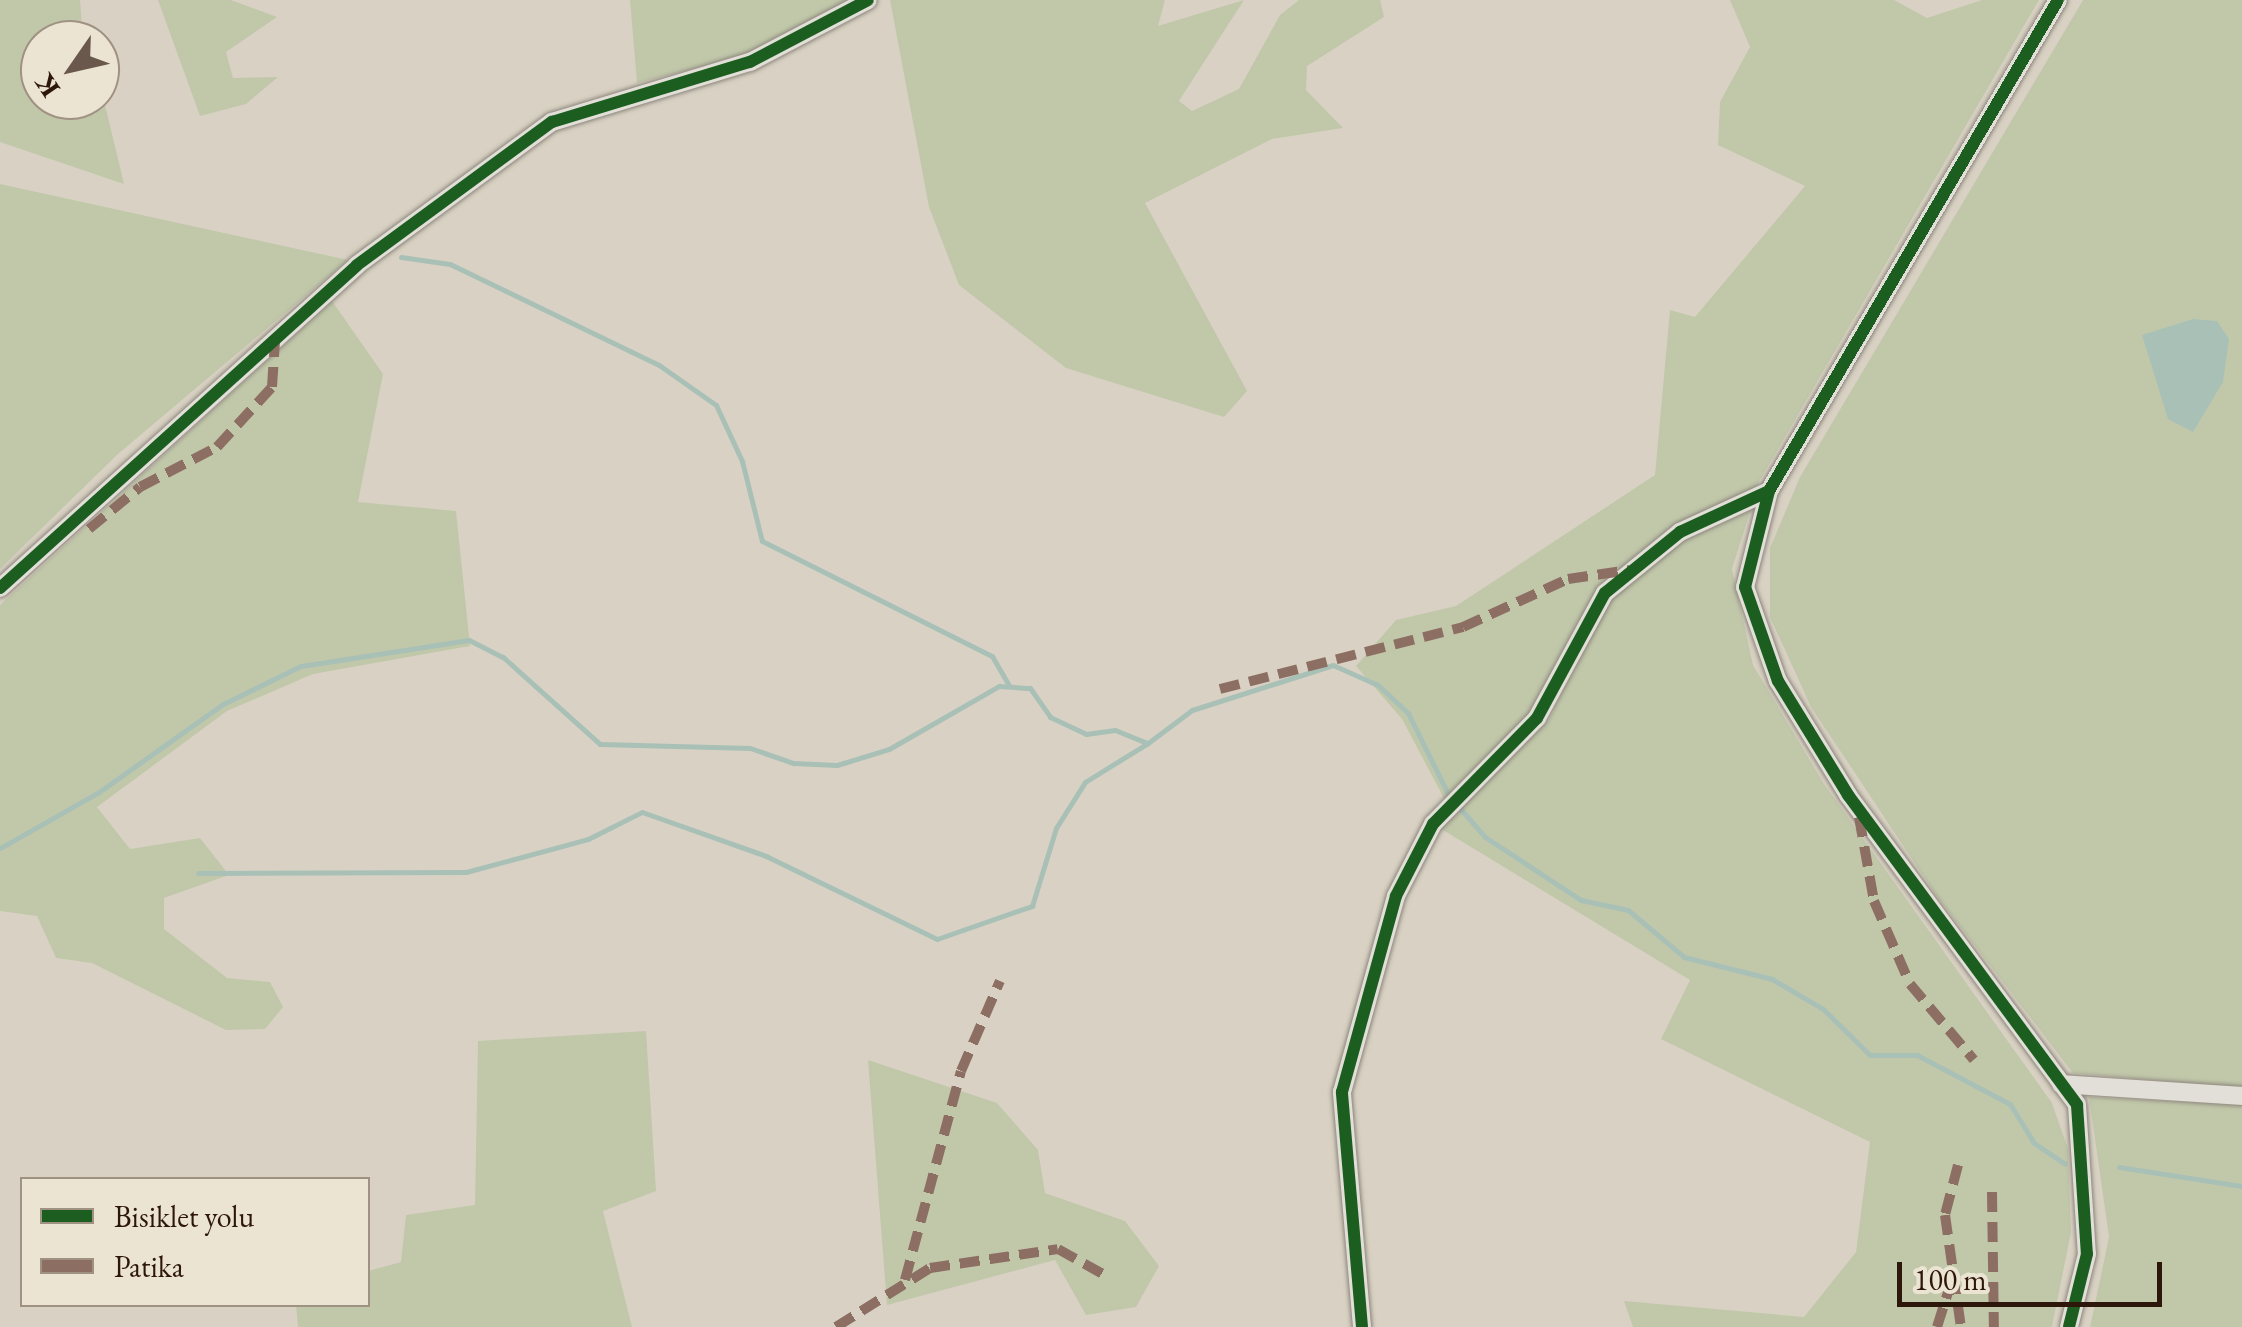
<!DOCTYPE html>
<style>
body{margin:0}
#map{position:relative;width:2242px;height:1327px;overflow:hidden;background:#d9d2c4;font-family:"EB Garamond",serif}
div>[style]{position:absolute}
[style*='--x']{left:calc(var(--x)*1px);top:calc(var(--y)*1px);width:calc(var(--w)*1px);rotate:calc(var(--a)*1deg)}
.green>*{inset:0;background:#c1c8aa}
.water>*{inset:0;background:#a9c0b7}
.stream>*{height:5px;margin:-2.5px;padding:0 2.5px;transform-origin:2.5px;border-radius:2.5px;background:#a9c0b7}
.roads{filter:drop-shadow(0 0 2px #8d867c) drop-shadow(0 0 2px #8d867c)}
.minor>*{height:18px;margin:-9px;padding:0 9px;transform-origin:9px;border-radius:9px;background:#e2dfd8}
.quiet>*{height:10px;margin-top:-5px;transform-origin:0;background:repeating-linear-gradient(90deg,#8d6e63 0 20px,transparent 0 30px)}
.cycleway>*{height:12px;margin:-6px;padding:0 6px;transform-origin:6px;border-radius:6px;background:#1b5e20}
span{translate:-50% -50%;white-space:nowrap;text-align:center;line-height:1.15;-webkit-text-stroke:8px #ece4d3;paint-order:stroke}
.legend{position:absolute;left:20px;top:1177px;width:350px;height:130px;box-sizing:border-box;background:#ece4d3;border:2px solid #a09283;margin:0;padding:12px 18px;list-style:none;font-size:30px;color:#2d170a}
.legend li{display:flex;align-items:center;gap:20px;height:50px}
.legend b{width:50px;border:2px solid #a09283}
.north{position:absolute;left:20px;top:20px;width:100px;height:100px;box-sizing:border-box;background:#ece4d3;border:2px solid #a09283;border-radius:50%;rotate:236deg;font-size:28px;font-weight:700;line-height:40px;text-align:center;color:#2d170a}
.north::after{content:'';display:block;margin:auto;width:35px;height:45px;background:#69584b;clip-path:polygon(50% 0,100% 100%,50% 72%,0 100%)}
.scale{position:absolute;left:1897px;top:1262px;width:265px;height:45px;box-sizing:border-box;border:5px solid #2d170a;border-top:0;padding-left:12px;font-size:30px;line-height:35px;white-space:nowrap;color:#2d170a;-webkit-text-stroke:8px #ece4d3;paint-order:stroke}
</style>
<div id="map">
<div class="green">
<i style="clip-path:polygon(0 0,80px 0,83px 40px,40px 40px,40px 100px,100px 100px,100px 84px,124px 184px,0 142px)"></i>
<i style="clip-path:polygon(158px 0,231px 0,277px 17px,226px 52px,233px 78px,278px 77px,246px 104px,200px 116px)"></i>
<i style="clip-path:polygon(853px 0,744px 56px,637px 83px,630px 0)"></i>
<i style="clip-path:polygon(890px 0,1165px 0,1158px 26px,1244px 0,1179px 101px,1192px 111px,1239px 89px,1280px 15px,1299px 0,1380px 0,1384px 17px,1307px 66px,1306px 90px,1343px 128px,1272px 139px,1145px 203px,1247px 391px,1224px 417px,1066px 368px,959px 285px,929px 207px)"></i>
<i style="clip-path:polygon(1730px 0,1894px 0,1927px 18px,1982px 0,2039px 0,1753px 492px,1677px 526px,1599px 585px,1530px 714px,1446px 802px,1402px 719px,1356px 666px,1396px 620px,1456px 606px,1655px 475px,1670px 310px,1695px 317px,1805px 186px,1718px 145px,1720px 102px,1750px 47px)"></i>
<i style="clip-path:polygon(2083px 0,2242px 0,2242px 1088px,2073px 1073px,1936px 895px,1811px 707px,1770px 617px,1770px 548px,1800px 477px)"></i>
<i style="clip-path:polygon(0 184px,348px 260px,118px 454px,0 569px)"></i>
<i style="clip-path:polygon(332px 301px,383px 374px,358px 502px,456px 511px,470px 646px,313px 674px,227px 711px,97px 807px,130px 849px,200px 838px,229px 875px,164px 898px,164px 929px,227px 978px,270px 982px,283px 1007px,265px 1029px,226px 1030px,92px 963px,56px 958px,37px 916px,0 911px,0 605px)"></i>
<i style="clip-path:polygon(1751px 509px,1732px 569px,1753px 665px,1824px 784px,2052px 1103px,2068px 1149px,2071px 1232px,2052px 1327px,1633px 1327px,1624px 1301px,1804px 1317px,1856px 1252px,1870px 1142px,1661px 1039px,1690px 980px,1438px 827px,1549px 720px,1608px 596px,1684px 538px)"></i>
<i style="clip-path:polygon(646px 1031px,656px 1191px,603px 1211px,632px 1327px,298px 1327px,296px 1305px,368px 1304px,368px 1271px,401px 1262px,406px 1215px,475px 1205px,478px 1041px)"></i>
<i style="clip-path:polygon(868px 1060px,997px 1103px,1038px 1150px,1045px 1193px,1125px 1221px,1159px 1266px,1136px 1307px,1086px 1315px,1055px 1260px,887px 1305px)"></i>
<i style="clip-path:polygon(2089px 1097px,2242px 1105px,2242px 1327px,2090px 1327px,2109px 1237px)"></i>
</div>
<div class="water">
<i style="clip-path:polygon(2193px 319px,2217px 321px,2229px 339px,2223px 382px,2193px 432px,2168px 419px,2142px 335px)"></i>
</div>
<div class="stream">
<i style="--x:401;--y:257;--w:49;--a:8.1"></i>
<i style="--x:450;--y:264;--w:232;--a:25.8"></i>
<i style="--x:659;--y:365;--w:70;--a:35.1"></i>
<i style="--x:716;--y:405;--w:62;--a:65.1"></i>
<i style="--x:742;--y:461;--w:82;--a:76"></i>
<i style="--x:762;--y:541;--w:257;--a:26.6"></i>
<i style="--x:992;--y:656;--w:34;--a:60"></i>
<i style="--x:1458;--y:806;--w:41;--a:48.9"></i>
<i style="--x:1485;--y:837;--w:115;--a:33.3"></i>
<i style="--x:1581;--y:900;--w:48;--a:12"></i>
<i style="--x:1628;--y:910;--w:73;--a:40"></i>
<i style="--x:1684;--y:957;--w:91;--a:14"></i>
<i style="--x:1772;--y:979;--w:59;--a:30.5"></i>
<i style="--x:1823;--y:1009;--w:66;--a:44.4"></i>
<i style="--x:1870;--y:1055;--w:47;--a:0"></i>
<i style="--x:1917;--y:1055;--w:105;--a:27.8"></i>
<i style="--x:2010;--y:1104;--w:46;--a:58.4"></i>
<i style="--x:2034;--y:1143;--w:37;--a:34"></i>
<i style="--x:0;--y:848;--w:114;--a:-29.5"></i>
<i style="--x:99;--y:792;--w:152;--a:-35.4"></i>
<i style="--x:223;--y:704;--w:87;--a:-26"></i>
<i style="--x:301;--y:666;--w:170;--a:-8.8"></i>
<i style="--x:469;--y:640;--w:38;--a:27"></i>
<i style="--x:503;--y:657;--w:130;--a:41.9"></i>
<i style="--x:600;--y:744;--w:150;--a:1.5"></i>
<i style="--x:750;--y:748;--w:46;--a:19.2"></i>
<i style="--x:793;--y:763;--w:44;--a:2.6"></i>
<i style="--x:837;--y:765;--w:54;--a:-17.1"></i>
<i style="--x:889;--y:749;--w:127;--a:-29.8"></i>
<i style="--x:999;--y:686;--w:31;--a:4"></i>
<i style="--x:1030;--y:688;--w:35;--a:55"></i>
<i style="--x:1050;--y:717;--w:40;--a:25"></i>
<i style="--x:1086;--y:734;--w:29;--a:-8"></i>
<i style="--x:1115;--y:730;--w:35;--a:22"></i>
<i style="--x:1148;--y:743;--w:55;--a:-36.9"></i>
<i style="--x:1192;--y:710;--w:148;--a:-17.7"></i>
<i style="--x:1333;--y:665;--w:49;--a:24"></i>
<i style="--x:1378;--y:685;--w:41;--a:43"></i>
<i style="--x:1408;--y:713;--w:95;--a:63.7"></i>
<i style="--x:198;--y:873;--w:268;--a:-0.2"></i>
<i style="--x:466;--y:872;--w:126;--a:-15.1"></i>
<i style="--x:588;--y:839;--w:60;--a:-26.6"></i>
<i style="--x:642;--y:812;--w:132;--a:19.5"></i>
<i style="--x:766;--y:856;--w:190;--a:25.9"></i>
<i style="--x:937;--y:939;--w:101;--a:-19.2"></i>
<i style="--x:1032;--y:906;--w:82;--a:-72.9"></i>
<i style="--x:1056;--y:828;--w:54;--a:-57.8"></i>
<i style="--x:1085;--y:782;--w:74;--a:-31.8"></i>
<i style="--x:2119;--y:1167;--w:124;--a:8.8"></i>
</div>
<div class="roads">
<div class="minor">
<i style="--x:2058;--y:0;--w:570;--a:120.48"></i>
<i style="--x:1769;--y:491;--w:99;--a:104"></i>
<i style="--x:1745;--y:587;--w:100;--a:70.7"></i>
<i style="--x:1778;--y:681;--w:134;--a:58.4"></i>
<i style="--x:1848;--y:795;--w:385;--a:53.5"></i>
<i style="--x:2077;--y:1105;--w:149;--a:86.2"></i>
<i style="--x:2087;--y:1254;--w:75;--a:103.9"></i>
<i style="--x:0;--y:588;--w:481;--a:-42.1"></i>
<i style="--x:357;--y:265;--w:242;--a:-36.3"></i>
<i style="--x:552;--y:122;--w:207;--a:-16.9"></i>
<i style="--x:750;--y:62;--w:133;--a:-27.7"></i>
<i style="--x:2061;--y:1084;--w:181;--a:3.8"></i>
<i style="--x:1362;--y:1327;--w:236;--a:-94.9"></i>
<i style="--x:1342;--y:1092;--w:203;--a:-74.6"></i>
<i style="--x:1396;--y:896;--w:81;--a:-62.8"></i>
<i style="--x:1433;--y:824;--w:148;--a:-45.5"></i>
<i style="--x:1537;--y:718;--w:142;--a:-61.5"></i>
<i style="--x:1605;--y:593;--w:97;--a:-39.1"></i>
<i style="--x:1680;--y:532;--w:98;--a:-24.7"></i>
</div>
</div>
<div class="quiet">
<i style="--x:89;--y:529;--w:66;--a:-39.5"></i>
<i style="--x:140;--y:487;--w:87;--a:-27.5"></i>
<i style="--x:217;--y:447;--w:81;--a:-47.5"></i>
<i style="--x:272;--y:387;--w:47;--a:-86.3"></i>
<i style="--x:1220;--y:689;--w:251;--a:-14.3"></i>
<i style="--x:1463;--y:627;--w:115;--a:-24.6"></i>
<i style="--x:1568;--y:579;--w:62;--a:-8.4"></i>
<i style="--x:1859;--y:817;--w:85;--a:79.9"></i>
<i style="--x:1874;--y:901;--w:90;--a:66.6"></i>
<i style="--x:1910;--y:984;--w:99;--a:49.9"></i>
<i style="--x:1958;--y:1165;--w:52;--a:104.6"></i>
<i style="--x:1945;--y:1215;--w:113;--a:81.9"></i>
<i style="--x:1992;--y:1192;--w:135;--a:89.2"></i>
<i style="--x:905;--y:1280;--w:216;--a:-75"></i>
<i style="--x:961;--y:1071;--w:98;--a:-66.6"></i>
<i style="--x:836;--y:1327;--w:111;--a:-32.1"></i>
<i style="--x:930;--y:1268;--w:129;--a:-8.4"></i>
<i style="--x:1058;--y:1249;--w:51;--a:29.1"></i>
<i style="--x:1937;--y:1327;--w:43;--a:-72.4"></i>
</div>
<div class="cycleway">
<i style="--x:2058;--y:0;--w:570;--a:120.48"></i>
<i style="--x:1769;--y:491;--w:99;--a:104"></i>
<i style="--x:1745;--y:587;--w:100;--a:70.7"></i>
<i style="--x:1778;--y:681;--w:134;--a:58.4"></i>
<i style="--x:1848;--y:795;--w:385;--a:53.5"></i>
<i style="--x:2077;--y:1105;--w:149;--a:86.2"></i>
<i style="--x:2087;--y:1254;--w:75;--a:103.9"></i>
<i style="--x:0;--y:588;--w:481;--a:-42.1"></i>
<i style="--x:357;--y:265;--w:242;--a:-36.3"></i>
<i style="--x:552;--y:122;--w:207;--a:-16.9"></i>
<i style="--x:750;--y:62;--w:133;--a:-27.7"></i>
<i style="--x:1362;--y:1327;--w:236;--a:-94.9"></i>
<i style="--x:1342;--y:1092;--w:203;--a:-74.6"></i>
<i style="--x:1396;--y:896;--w:81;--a:-62.8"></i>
<i style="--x:1433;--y:824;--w:148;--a:-45.5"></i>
<i style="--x:1537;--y:718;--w:142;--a:-61.5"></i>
<i style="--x:1605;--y:593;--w:97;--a:-39.1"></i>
<i style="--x:1680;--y:532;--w:98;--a:-24.7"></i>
</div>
<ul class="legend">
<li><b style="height:12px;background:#1b5e20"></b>Bisiklet yolu</li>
<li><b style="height:12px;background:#8d6e63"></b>Patika</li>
</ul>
<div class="north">K</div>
<div class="scale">100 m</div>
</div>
